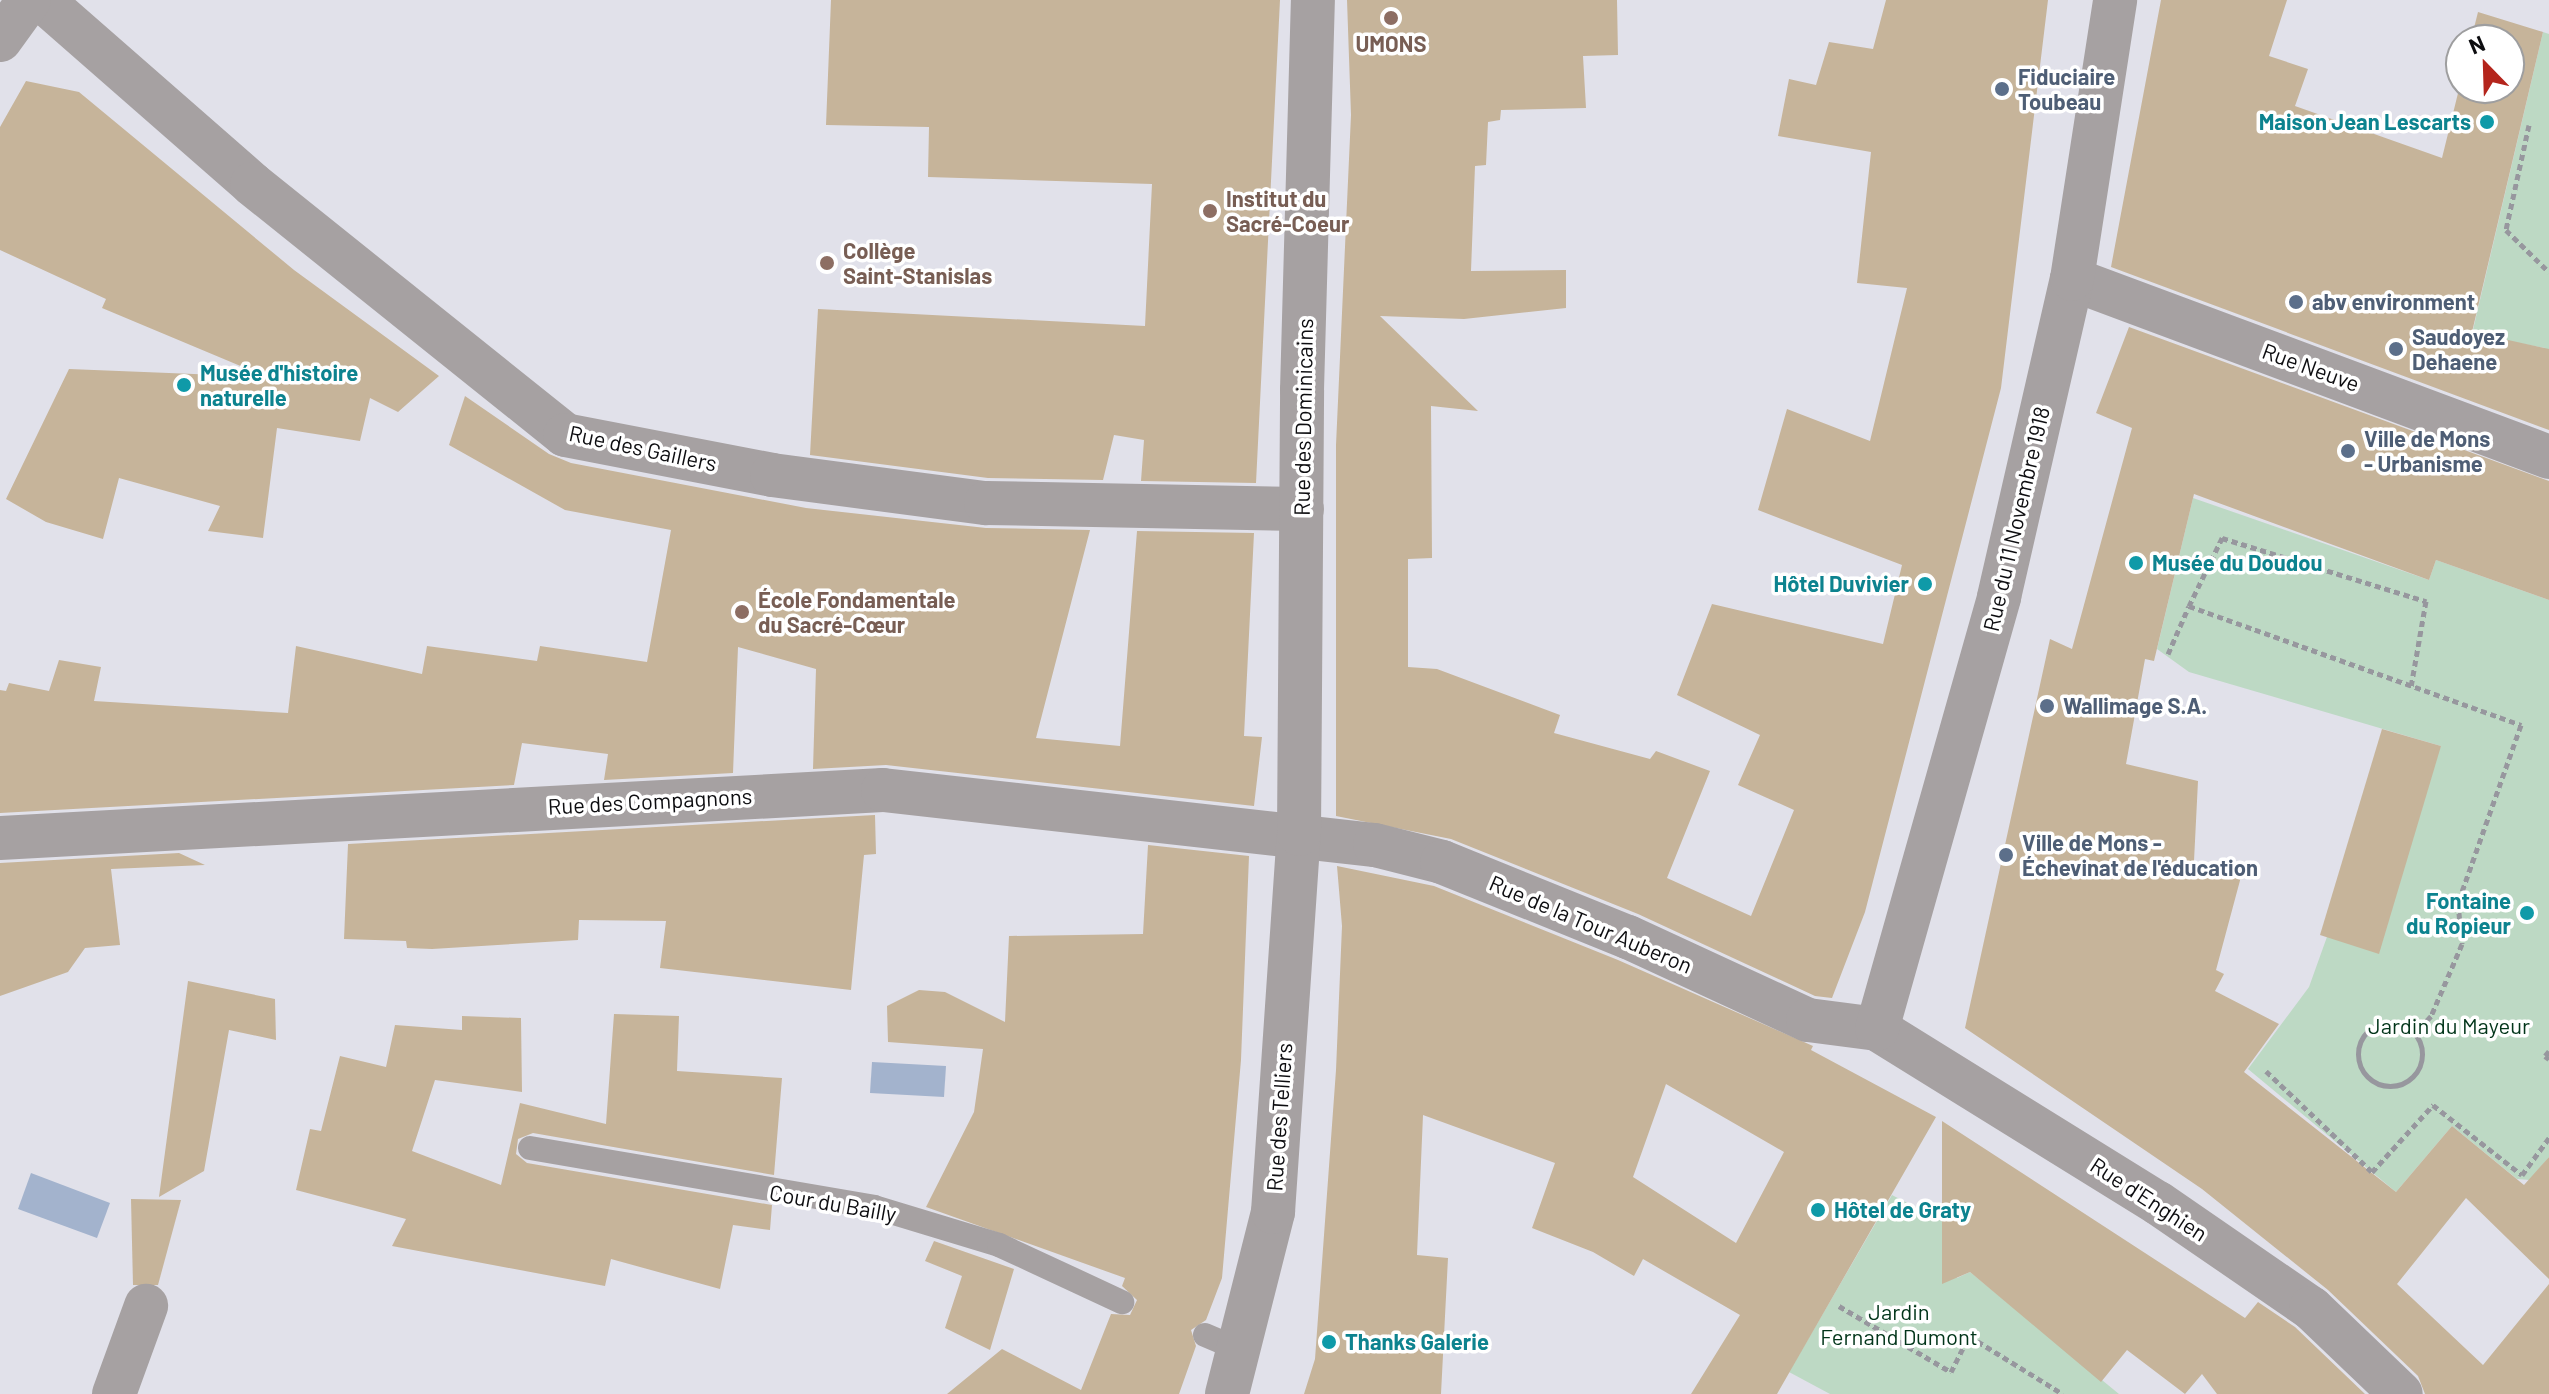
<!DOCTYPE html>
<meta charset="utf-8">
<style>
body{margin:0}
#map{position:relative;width:2549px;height:1394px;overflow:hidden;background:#e1e1ea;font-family:Barlow,sans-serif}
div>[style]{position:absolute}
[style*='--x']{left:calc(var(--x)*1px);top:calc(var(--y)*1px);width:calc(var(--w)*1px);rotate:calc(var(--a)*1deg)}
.green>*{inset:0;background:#bdd9c4}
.water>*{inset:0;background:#a3b3cd}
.building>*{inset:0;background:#c6b49a}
.path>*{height:5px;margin-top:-2.5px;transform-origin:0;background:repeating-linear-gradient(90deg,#97979e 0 6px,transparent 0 10px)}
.path>.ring{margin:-2.5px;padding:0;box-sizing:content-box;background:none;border:5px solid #97979e;border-radius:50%}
.lane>*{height:24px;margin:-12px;padding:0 12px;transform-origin:12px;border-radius:12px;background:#a6a1a2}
.street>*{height:44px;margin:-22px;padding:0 22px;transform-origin:22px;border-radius:22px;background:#a6a1a2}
.dots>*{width:22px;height:22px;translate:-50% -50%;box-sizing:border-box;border:4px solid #fff;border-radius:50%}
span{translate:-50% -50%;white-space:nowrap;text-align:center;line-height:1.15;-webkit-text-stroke:7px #fff;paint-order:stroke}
.education-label{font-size:22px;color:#785e54;font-weight:700}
.left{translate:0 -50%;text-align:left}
.service-label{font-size:22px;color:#4e5e75;font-weight:700}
.culture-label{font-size:22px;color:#0d838f;font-weight:700}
.right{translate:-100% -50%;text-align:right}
.street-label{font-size:22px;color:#0d0d10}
.park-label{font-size:22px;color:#02351a}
.north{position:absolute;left:2445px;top:24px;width:80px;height:80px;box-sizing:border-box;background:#fff;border:2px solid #9e9e9f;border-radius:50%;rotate:337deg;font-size:22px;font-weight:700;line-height:32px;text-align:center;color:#0d0d10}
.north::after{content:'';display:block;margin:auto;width:28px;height:36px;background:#b4251c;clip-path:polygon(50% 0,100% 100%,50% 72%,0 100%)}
</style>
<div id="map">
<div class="green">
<i style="clip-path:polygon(2543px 32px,2549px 34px,2549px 414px,2542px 385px,2545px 348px,2472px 334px)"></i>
<i style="clip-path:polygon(2193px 498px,2429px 580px,2436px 560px,2549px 600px,2549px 1157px,2530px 1180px,2517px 1179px,2452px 1126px,2396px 1192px,2248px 1069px,2309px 987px,2328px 934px,2441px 746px,2189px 672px,2157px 649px)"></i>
<i style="clip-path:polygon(1892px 1195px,1957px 1229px,1957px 1278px,1970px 1272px,2119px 1394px,1830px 1394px,1789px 1372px)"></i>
</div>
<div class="water">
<i style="clip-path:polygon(872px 1062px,946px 1066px,944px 1097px,870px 1093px)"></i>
<i style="clip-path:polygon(31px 1173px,110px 1203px,97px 1238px,18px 1209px)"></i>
</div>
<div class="building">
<i style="clip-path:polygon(831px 0,1280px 0,1256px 483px,1141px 481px,1144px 440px,1114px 435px,1103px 480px,988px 478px,810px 455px,818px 309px,1145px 326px,1152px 184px,928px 177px,929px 127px,826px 125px)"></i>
<i style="clip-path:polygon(1347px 0,1617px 0,1618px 55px,1583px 56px,1586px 108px,1501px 110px,1500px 120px,1488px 122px,1486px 165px,1475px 166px,1471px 271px,1566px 270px,1566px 308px,1464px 319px,1380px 316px,1478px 411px,1431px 406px,1432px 558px,1408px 559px,1408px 667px,1437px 669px,1560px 715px,1554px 733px,1650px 759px,1656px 751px,1710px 771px,1667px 878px,1751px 916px,1794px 810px,1738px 785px,1760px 735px,1677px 695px,1712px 604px,1883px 644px,1902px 565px,1758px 510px,1787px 409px,1870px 441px,1907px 288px,1857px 283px,1871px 152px,1778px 136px,1789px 79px,1816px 85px,1829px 42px,1873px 49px,1886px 0,2048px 0,2001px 388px,1865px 912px,1832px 998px,1815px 996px,1638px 914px,1451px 839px,1336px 816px,1336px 445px,1351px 115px)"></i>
<i style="clip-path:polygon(2161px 0,2287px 0,2269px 56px,2308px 69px,2295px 106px,2442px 158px,2461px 81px,2461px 88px,2509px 88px,2509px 40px,2471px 40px,2478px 12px,2543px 32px,2472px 332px,2549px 349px,2549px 430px,2111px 267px)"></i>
<i style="clip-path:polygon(26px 81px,79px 92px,294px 270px,439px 376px,398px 412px,370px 398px,360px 441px,277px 428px,263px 538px,208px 531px,220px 506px,119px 478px,103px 539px,46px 522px,6px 499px,69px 369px,267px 377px,102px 308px,106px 299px,0 250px,0 127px)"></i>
<i style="clip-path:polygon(2129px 327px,2549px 481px,2549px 600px,2436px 560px,2429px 580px,2194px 494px,2154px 661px,2145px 659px,2126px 764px,2198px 781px,2194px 861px,2242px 873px,2216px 970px,2224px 974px,2215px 991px,2279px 1024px,2244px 1072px,2396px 1192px,2452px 1126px,2524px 1185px,2549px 1157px,2549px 1279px,2466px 1198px,2397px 1284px,2483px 1365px,2549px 1284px,2549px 1394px,2425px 1394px,2418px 1376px,2328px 1290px,2202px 1189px,1965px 1028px,2050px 639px,2072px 649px,2132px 428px,2096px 413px)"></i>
<i style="clip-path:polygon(465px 396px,549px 454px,571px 463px,806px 508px,986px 528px,1090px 530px,1036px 738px,1120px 746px,1137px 531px,1254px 533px,1244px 736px,1262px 737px,1254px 806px,886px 765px,813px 769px,816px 669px,738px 647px,733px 773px,604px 780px,608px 754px,522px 743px,514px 785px,0 813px,0 690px,6px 691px,9px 683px,49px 691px,59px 660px,101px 667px,94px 701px,288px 713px,296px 646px,422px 674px,427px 646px,537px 661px,540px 646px,647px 662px,671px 530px,565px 510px,449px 445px)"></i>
<i style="clip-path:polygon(2382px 729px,2441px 746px,2379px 954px,2320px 935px)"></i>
<i style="clip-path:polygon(875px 815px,876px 854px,864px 855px,851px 990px,660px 968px,666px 921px,579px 920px,578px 940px,432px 949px,407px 948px,406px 941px,344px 939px,348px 844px)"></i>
<i style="clip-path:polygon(1148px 845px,1249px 856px,1241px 1060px,1222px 1278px,1206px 1320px,1191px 1330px,1196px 1346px,1179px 1394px,947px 1394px,1002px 1349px,1081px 1390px,1111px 1314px,1130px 1315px,1137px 1300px,1122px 1286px,1125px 1278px,926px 1207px,974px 1112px,983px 1049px,888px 1042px,887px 1006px,919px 990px,945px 992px,1005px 1022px,1009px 936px,1143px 934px)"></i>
<i style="clip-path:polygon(179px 853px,205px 865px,111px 869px,120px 945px,85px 948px,68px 972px,0 996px,0 863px)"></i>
<i style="clip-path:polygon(evenodd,1337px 866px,1434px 886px,1618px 960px,1813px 1046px,1811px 1050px,1936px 1117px,1777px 1394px,1691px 1394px,1740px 1315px,1643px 1259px,1634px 1276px,1593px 1252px,1532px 1228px,1555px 1163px,1423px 1115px,1417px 1255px,1448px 1258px,1441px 1394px,1304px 1394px,1315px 1359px,1336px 1070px,1342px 926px,1337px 866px,1666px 1084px,1784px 1152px,1736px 1243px,1633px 1177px,1666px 1084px)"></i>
<i style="clip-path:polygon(188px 981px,275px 999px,276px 1040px,229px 1030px,204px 1171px,159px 1197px)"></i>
<i style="clip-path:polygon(614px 1014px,679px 1016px,677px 1071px,782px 1078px,774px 1175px,533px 1133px,518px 1139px,516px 1154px,527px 1163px,772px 1205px,770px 1230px,733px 1225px,720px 1289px,611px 1259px,605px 1286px,392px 1246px,406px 1219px,296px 1190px,310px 1129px,321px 1131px,340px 1056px,386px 1067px,395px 1025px,462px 1030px,462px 1016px,521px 1018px,522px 1092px,435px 1080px,412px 1151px,501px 1185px,520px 1103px,606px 1124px)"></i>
<i style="clip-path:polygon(1942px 1121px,2245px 1318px,2258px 1302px,2295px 1327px,2365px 1394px,2217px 1394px,2202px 1374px,2185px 1394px,2127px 1350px,2101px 1382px,1970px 1272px,1942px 1284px)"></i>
<i style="clip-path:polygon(131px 1199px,181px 1200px,158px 1285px,133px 1285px)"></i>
<i style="clip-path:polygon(934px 1241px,1014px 1269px,990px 1350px,945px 1328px,962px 1276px,925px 1261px)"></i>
</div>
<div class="path">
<i style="--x:2529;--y:125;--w:107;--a:102.4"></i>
<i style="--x:2506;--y:230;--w:60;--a:44.3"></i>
<i style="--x:2189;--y:606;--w:76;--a:-64.1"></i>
<i style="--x:2222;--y:538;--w:214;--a:17.2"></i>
<i style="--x:2426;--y:601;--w:87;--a:99.9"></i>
<i style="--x:2168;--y:654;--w:52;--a:-66.4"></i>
<i style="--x:2189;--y:606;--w:353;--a:19.7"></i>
<i style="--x:2521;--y:725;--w:189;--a:109.5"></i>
<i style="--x:2458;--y:903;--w:41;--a:84.4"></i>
<i style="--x:2462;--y:944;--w:78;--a:113.3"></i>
<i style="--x:2431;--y:1016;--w:23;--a:133"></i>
<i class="ring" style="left:2358px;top:1022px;width:59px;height:59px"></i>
<i style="--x:2549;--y:1051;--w:6;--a:129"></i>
<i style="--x:2545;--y:1056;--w:5;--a:37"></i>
<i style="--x:2266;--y:1071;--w:146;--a:43.6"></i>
<i style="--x:2372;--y:1172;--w:91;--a:-47.7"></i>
<i style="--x:2433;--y:1105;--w:113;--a:38.2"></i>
<i style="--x:2522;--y:1175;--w:46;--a:-53.9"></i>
<i style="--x:1839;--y:1306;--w:130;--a:30.5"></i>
<i style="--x:1951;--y:1372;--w:40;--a:-63.4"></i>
<i style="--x:1969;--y:1336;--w:110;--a:31.7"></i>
</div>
<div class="lane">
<i style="--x:530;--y:1148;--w:349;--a:9.7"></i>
<i style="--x:874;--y:1207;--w:131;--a:16.9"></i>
<i style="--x:999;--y:1245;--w:136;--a:24.9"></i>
<i style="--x:1205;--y:1335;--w:39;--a:23"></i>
</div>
<div class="street">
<i style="--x:42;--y:0;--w:279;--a:41.2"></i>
<i style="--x:252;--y:184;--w:401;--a:38.7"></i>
<i style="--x:565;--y:435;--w:211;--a:10.9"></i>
<i style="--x:772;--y:475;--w:216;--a:7.5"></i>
<i style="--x:986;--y:503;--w:316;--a:1.1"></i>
<i style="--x:0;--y:40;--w:49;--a:-54.1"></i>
<i style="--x:2072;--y:279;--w:509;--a:20.46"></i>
<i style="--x:0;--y:838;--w:884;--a:-3.11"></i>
<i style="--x:883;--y:790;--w:495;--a:6.4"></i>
<i style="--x:1375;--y:845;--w:69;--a:14.2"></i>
<i style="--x:1442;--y:862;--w:201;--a:22"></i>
<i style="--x:1628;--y:937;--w:198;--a:24.8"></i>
<i style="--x:1808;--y:1020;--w:70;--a:7.4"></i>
<i style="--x:1877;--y:1029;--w:331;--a:31.8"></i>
<i style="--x:2158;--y:1203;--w:186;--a:34.5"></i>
<i style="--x:2311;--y:1308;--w:124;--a:43.7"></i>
<i style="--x:1877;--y:1029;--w:449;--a:-74.2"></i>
<i style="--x:1999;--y:597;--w:326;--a:-77.1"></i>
<i style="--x:2072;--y:279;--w:282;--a:-81.2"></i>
<i style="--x:114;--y:1394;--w:94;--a:-70"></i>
<i style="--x:1227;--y:1394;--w:188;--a:-75.8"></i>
<i style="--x:1273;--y:1212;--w:379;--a:-86.1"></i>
<i style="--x:1299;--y:834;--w:444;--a:-89.6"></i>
<i style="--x:1302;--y:390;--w:390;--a:-88.4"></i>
</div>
<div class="dots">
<i style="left:1391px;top:18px;background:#8d6e63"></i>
<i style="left:2002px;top:89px;background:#5c6f8a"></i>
<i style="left:2487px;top:122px;background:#0f9aa8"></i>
<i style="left:1210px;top:211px;background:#8d6e63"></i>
<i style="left:827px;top:263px;background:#8d6e63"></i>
<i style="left:2296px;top:302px;background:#5c6f8a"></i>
<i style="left:2396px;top:349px;background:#5c6f8a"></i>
<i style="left:184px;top:385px;background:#0f9aa8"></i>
<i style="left:2348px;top:451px;background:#5c6f8a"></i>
<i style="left:2136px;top:563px;background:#0f9aa8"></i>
<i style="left:1925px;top:584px;background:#0f9aa8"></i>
<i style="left:742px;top:612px;background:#8d6e63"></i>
<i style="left:2047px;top:706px;background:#5c6f8a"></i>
<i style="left:2006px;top:855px;background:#5c6f8a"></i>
<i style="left:2527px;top:913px;background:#0f9aa8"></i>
<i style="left:1818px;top:1210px;background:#0f9aa8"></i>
<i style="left:1329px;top:1342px;background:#0f9aa8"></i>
</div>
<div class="education-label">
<span style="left:1391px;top:44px">UMONS</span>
<span class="left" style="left:1226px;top:211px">Institut du<br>Sacré-Coeur</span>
<span class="left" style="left:843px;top:263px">Collège<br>Saint-Stanislas</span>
<span class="left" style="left:758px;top:612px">École Fondamentale<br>du Sacré-Cœur</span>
</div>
<div class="service-label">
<span class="left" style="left:2018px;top:89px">Fiduciaire<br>Toubeau</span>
<span class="left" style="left:2312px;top:302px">abv environment</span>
<span class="left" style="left:2412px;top:349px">Saudoyez<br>Dehaene</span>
<span class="left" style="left:2364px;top:451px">Ville de Mons<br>- Urbanisme</span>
<span class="left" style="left:2063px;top:706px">Wallimage S.A.</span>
<span class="left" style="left:2022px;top:855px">Ville de Mons -<br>Échevinat de l'éducation</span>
</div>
<div class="culture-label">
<span class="right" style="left:2471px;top:122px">Maison Jean Lescarts</span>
<span class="left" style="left:200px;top:385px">Musée d'histoire<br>naturelle</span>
<span class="left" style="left:2152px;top:563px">Musée du Doudou</span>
<span class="right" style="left:1909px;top:584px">Hôtel Duvivier</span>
<span class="right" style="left:2511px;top:913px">Fontaine<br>du Ropieur</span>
<span class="left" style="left:1834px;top:1210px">Hôtel de Graty</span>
<span class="left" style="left:1345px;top:1342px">Thanks Galerie</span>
</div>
<div class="street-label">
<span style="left:2311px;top:367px;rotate:20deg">Rue Neuve</span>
<span style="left:1303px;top:417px;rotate:-89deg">Rue des Dominicains</span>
<span style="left:643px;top:448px;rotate:12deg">Rue des Gaillers</span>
<span style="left:2016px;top:519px;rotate:-77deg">Rue du 11 Novembre 1918</span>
<span style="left:650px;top:801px;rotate:-3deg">Rue des Compagnons</span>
<span style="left:1591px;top:924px;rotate:23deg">Rue de la Tour Auberon</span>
<span style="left:1279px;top:1117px;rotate:-86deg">Rue des Telliers</span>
<span style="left:2149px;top:1199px;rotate:33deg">Rue d'Enghien</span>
<span style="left:833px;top:1203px;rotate:10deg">Cour du Bailly</span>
</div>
<div class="park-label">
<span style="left:2449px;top:1026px">Jardin du Mayeur</span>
<span style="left:1899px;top:1324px">Jardin<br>Fernand Dumont</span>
</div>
<div class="north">N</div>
</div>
